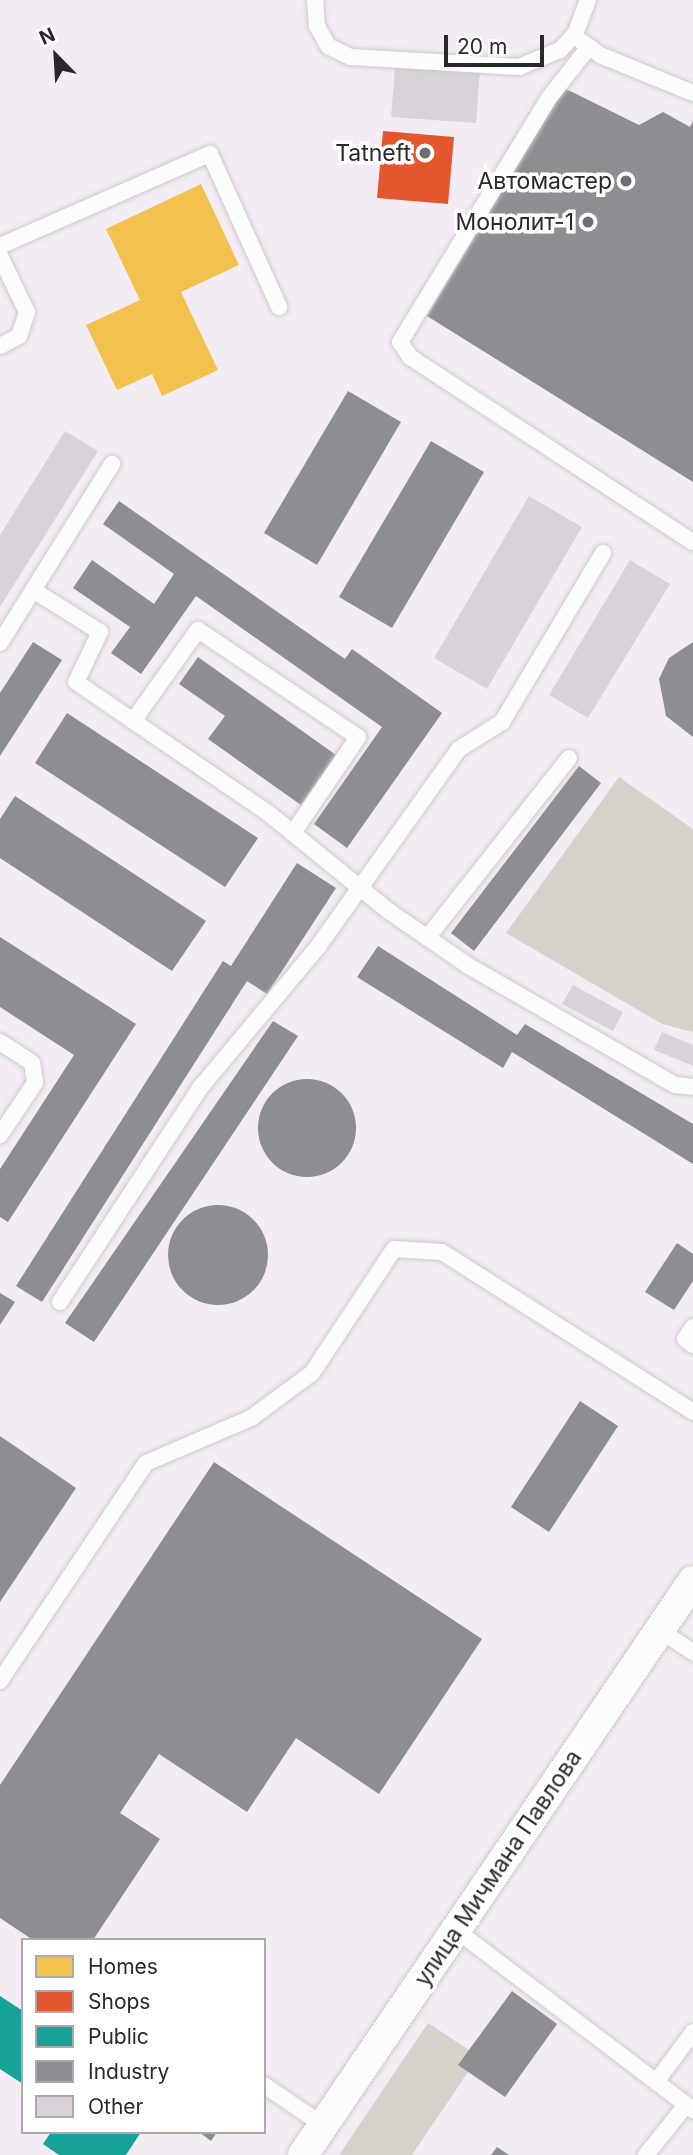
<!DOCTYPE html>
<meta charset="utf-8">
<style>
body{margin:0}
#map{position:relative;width:693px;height:2155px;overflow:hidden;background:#f4ecf4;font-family:Inter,sans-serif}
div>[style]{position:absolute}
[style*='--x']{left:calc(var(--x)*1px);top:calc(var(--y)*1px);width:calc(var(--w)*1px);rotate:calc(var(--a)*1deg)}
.green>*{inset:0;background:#d5d2ca}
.homes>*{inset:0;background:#f2c14e}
.shops>*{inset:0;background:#e4572e}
.public>*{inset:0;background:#17a398}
.industry>*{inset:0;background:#8d8d92}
.round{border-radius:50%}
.building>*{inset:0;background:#d9d3d9}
.roads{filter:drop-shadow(0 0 2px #cfc9cf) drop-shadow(0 0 2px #cfc9cf)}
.lane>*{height:16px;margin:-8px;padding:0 8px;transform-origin:8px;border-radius:8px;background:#fdfcfd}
.street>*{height:30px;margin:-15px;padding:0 15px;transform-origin:15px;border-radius:15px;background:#fdfcfd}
.dots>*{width:19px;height:19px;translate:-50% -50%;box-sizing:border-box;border:4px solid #fff;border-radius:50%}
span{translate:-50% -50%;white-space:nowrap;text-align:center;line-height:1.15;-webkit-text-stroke:7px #fff;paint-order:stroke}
.poi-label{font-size:23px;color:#2c272c}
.right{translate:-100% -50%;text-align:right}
.street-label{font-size:23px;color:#2c272c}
.legend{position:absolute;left:21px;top:1938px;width:245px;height:196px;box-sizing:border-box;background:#fff;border:2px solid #aba9ab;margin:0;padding:9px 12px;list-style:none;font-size:21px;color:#2c272c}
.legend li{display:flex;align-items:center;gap:14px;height:35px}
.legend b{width:35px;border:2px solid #aba9ab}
.north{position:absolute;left:21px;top:21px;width:70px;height:70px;-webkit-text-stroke:5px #fff;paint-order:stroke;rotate:336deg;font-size:19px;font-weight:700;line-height:28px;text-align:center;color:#2c272c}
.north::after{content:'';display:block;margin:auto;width:24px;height:32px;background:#2c272c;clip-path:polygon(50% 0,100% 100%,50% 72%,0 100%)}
.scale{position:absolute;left:444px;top:35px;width:100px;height:32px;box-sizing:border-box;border:4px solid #2c272c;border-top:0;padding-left:9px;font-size:21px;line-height:24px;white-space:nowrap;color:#2c272c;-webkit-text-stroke:5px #fff;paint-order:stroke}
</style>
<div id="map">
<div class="green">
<i style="clip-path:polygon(619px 777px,693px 829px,693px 1032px,662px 1024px,506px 933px)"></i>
<i style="clip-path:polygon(428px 2023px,469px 2050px,459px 2064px,468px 2072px,412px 2155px,339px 2155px)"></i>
</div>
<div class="homes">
<i style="clip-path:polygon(201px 184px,239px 265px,181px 292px,218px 370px,162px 396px,152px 374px,117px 390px,86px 325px,140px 300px,106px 229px)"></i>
</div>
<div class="shops">
<i style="clip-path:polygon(383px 131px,454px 137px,448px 204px,377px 198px)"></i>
</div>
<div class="public">
<i style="clip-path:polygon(0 1996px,23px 2011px,23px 2084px,0 2069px)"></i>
<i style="clip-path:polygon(51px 2132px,141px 2132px,126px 2155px,59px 2155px,43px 2144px)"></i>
</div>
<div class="industry">
<i style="clip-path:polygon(564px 88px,639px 125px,663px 112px,690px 127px,693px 121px,693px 482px,427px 316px)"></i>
<i style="clip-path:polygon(348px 391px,401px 422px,317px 565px,264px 533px)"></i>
<i style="clip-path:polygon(431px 441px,484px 472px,392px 628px,339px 597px)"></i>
<i style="clip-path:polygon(119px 501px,345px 659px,352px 649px,442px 713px,347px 848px,314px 824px,382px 727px,196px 596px,141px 674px,111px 653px,130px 627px,73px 588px,92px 560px,154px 604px,174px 574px,103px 524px)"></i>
<i style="clip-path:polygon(33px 642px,62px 660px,0 756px,0 693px)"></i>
<i style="clip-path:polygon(693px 642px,693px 737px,666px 716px,659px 679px,669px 658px)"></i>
<i style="clip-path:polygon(198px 657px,336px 755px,301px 805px,208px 739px,225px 716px,179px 684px)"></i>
<i style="clip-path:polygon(67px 713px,258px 838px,225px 887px,35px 763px)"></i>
<i style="clip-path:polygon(579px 766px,601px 783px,474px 951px,451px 933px)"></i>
<i style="clip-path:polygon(15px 796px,206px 921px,172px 971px,0 858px,0 819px)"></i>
<i style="clip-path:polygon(297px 863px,336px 888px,267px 994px,247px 981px,42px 1302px,16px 1286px,223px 961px,231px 966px)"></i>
<i style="clip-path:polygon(0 937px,136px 1024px,8px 1222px,0 1217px,0 1169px,74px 1055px,0 1007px)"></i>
<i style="clip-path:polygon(378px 946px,517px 1035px,525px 1024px,693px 1124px,693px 1164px,512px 1052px,503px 1068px,357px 977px)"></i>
<i style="clip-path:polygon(273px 1021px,298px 1036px,94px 1342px,65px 1323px)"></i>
<i class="round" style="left:258px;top:1079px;width:98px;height:98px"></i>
<i class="round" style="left:168px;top:1205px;width:100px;height:100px"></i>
<i style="clip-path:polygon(677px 1243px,693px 1254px,693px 1281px,674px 1310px,645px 1292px)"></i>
<i style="clip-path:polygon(0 1293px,15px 1302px,0 1325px)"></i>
<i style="clip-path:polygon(580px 1401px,618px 1426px,549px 1532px,511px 1507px)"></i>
<i style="clip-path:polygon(0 1436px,76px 1488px,0 1602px)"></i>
<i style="clip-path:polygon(214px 1462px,482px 1639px,379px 1794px,296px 1738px,247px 1812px,159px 1754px,120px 1813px,160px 1839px,93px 1940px,33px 1940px,0 1918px,0 1785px)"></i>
<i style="clip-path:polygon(512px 1991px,557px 2024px,505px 2097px,458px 2065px)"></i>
<i style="clip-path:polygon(199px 2132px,217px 2132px,211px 2141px)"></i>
<i style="clip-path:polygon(497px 2147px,509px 2155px,491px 2155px)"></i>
</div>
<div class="building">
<i style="clip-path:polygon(395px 66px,480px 71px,476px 123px,391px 117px)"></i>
<i style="clip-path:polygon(65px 431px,98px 451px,0 607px,0 535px)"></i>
<i style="clip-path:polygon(529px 496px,582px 527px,487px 689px,434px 658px)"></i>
<i style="clip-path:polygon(630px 560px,670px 584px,588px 718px,549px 695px)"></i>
<i style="clip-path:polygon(573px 985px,623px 1012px,613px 1031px,562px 1004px)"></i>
<i style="clip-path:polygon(662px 1032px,693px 1045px,693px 1066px,654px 1050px)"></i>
</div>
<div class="roads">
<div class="lane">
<i style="--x:315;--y:0;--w:26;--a:86"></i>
<i style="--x:317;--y:26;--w:23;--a:61"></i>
<i style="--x:328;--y:46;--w:25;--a:26"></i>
<i style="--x:351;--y:57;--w:168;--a:3.4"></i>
<i style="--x:519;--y:67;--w:44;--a:-22.5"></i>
<i style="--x:560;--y:50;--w:22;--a:-47"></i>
<i style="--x:575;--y:34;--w:36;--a:-69"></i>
<i style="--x:581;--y:41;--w:24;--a:36"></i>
<i style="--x:600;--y:55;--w:100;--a:22.2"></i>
<i style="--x:588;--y:48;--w:63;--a:128"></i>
<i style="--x:549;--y:98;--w:286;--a:121.4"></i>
<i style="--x:400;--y:342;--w:18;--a:56"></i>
<i style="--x:410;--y:357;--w:338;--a:33.2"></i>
<i style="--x:0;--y:246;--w:229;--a:-23.7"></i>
<i style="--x:210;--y:154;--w:168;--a:65.7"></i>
<i style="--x:0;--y:256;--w:62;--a:64.3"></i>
<i style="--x:27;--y:312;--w:25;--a:108"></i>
<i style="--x:19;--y:336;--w:21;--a:152"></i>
<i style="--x:33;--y:590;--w:149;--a:-57.9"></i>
<i style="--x:0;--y:643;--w:62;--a:-58.1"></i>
<i style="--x:33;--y:590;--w:79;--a:32.1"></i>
<i style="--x:100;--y:632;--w:55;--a:115.6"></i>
<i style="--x:76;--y:682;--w:232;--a:34.3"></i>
<i style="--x:268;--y:813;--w:157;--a:39.1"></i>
<i style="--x:390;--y:912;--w:93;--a:34.5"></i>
<i style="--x:467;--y:965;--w:240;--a:30"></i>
<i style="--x:675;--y:1085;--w:18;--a:6"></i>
<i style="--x:133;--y:721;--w:112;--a:-54.5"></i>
<i style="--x:198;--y:630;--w:192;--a:33.8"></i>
<i style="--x:358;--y:737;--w:116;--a:124.1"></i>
<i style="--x:427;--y:938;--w:229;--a:-51.7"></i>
<i style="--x:0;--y:1042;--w:38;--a:33"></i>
<i style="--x:32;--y:1063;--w:20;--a:81"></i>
<i style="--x:35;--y:1083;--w:63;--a:123.9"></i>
<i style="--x:60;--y:1302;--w:256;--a:-56.8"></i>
<i style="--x:200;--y:1088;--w:182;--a:-50.1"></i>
<i style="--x:317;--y:948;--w:244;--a:-54.5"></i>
<i style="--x:459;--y:749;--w:51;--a:-32.1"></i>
<i style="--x:502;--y:722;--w:197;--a:-59.1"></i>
<i style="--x:693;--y:1327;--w:14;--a:124"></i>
<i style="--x:685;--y:1339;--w:10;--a:37"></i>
<i style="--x:660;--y:1630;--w:40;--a:34"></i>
<i style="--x:0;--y:1681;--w:262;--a:-56.2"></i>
<i style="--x:146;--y:1463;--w:114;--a:-23.2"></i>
<i style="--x:251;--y:1418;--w:76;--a:-36.4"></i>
<i style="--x:312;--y:1373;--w:149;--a:-56.5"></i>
<i style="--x:394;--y:1249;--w:48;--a:3.6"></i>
<i style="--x:442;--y:1252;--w:298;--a:32.5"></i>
<i style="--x:456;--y:1930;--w:298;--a:37.2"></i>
<i style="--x:656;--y:2082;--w:62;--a:-53.5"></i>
<i style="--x:264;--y:2085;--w:71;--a:34.1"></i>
<i style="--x:646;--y:2155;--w:64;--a:-51.3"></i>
</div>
<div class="street">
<i style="--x:303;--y:2155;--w:694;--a:-55.81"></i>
</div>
</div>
<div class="dots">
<i style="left:425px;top:153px;background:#726c72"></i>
<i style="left:626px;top:181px;background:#726c72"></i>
<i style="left:588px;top:222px;background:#726c72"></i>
</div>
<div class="poi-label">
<span class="right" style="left:411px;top:153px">Tatneft</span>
<span class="right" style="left:612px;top:181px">Автомастер</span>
<span class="right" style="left:574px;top:222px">Монолит-1</span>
</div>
<div class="street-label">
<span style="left:498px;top:1868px;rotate:-56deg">улица Мичмана Павлова</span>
</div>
<ul class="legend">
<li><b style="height:19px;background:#f2c14e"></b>Homes</li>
<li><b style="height:19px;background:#e4572e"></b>Shops</li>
<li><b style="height:19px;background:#17a398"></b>Public</li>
<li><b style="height:19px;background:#8d8d92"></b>Industry</li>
<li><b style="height:19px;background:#d9d3d9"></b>Other</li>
</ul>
<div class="north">N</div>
<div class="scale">20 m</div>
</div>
